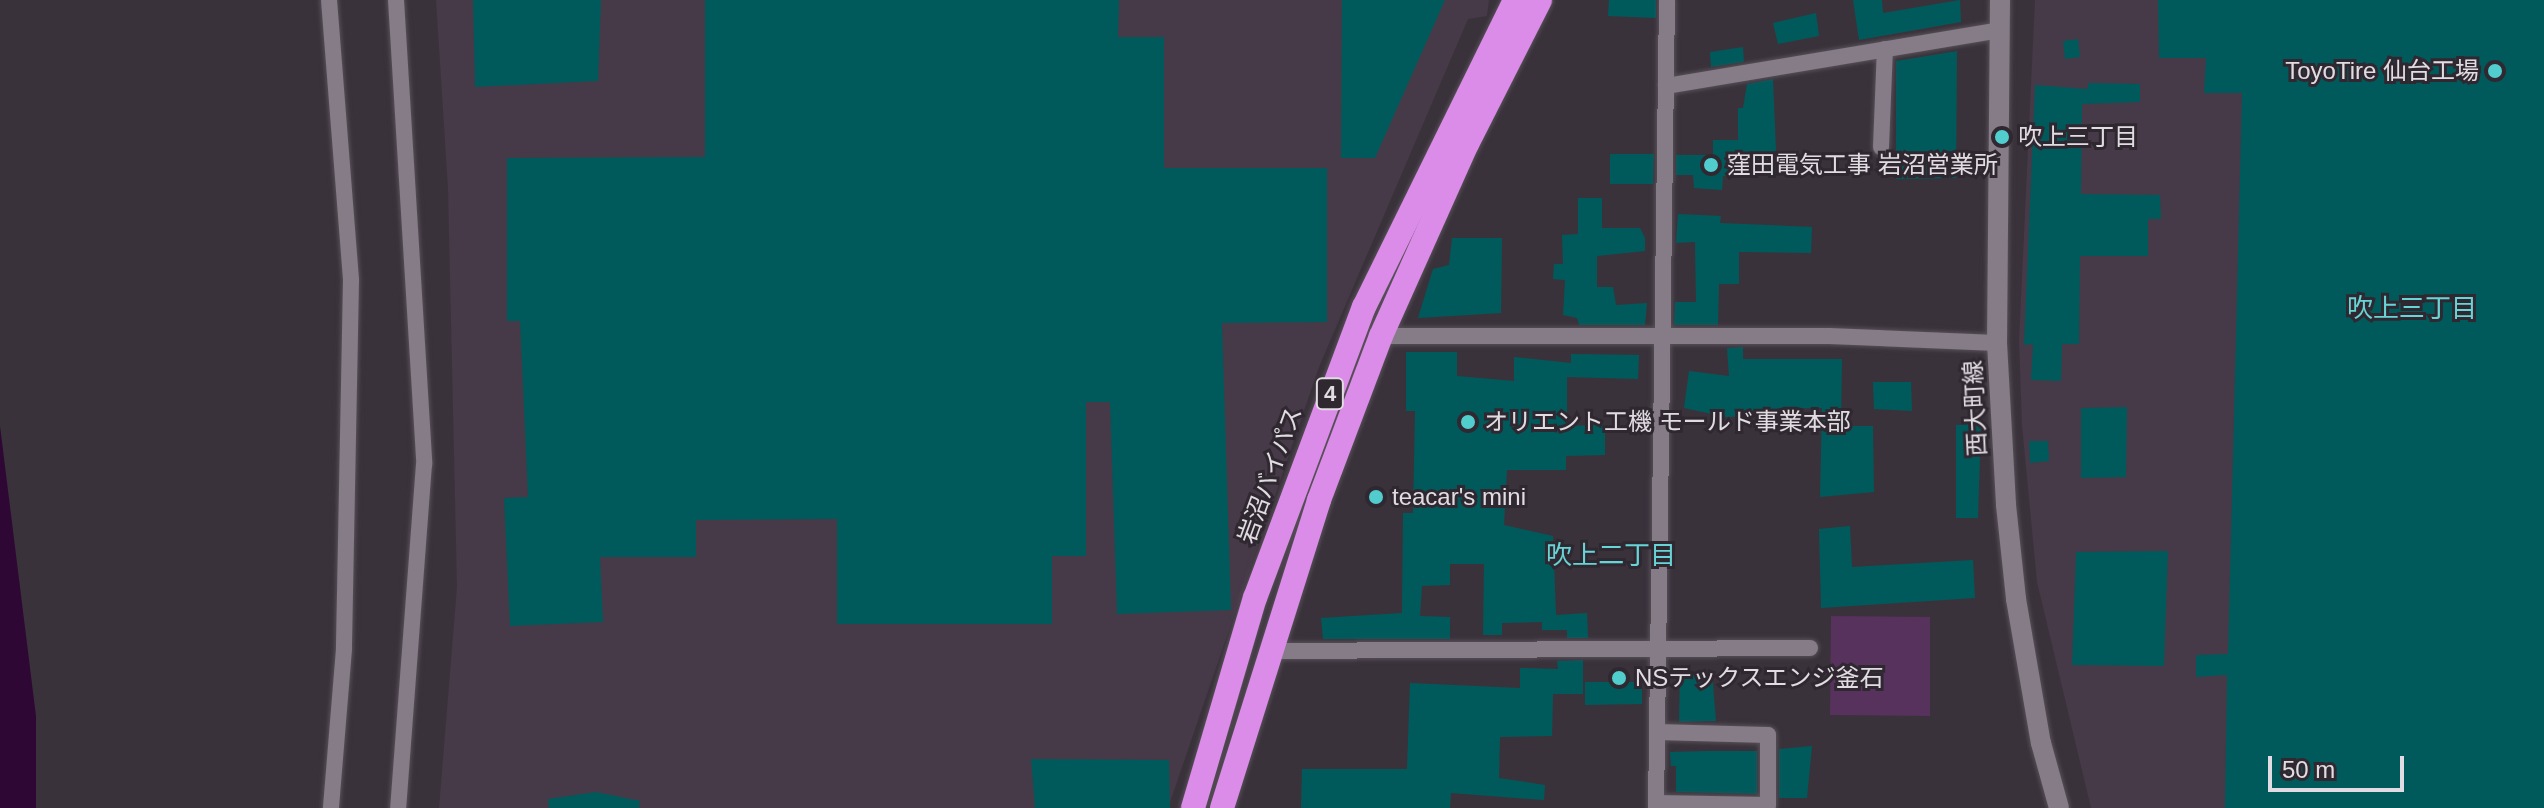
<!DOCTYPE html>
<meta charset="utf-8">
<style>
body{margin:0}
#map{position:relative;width:2544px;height:808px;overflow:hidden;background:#3a323b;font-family:Helvetica,"Noto Sans JP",sans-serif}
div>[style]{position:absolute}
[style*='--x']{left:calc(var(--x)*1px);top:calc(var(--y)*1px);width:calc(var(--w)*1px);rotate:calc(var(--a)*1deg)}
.built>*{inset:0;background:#463948}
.green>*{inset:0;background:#57325d}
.water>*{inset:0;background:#2f0735}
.building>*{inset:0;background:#005a5c}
.roads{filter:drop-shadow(0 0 2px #575058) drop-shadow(0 0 2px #575058)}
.street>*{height:16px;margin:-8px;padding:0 8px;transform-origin:8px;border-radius:8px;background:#857c87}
.secondary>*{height:20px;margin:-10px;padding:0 10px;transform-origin:10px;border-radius:10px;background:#857c87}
.highway>*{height:24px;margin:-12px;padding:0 12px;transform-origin:12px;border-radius:12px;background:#db8be8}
.dots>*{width:22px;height:22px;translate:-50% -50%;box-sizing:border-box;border:4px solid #302831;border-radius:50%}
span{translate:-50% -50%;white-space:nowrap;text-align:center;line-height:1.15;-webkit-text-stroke:6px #302831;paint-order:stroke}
.shield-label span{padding:2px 6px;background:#302831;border:2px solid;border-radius:6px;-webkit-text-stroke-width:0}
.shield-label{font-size:22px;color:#e1dce2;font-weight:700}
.poi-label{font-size:24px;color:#e1dce2}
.right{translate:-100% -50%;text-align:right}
.left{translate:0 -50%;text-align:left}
.street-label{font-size:24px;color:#e1dce2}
.neighbourhood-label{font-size:26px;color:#67d4d5}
.scale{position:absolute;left:2268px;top:756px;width:136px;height:36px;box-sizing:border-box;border:4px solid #e1dce2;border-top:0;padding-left:10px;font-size:24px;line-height:28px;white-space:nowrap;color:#e1dce2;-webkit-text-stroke:6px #302831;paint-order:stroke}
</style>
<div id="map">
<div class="built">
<i style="clip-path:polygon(436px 0,1489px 0,1487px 16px,1468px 19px,1319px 367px,1168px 808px,439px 808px,457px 587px,448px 189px)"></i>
<i style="clip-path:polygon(2035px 0,2544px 0,2544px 808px,2091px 808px,2037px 582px,2022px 425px,2019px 341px)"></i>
</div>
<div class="green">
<i style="clip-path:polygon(1831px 616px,1930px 617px,1930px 716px,1830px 715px)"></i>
</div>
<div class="water">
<i style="clip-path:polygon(0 426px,36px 716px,36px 808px,0 808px)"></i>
</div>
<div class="building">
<i style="clip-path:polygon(473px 0,601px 0,598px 81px,475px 87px)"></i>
<i style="clip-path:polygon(705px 0,1119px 0,1118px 37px,1164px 37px,1164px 168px,1327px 168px,1327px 322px,1222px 323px,1231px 610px,1117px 614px,1110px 402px,1086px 402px,1086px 556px,1052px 556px,1052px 624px,837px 624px,837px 519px,696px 520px,696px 557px,600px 557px,603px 622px,510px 626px,504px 498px,528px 497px,520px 321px,507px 321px,507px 158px,705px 157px)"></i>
<i style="clip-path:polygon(1342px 0,1445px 0,1375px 158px,1341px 158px)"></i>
<i style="clip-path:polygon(1609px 0,1656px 0,1656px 18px,1608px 16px)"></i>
<i style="clip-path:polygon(1853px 0,1882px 0,1883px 13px,1960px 0,1961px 22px,1859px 40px)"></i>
<i style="clip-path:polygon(2158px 0,2544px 0,2544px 808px,2225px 808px,2227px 675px,2196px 677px,2196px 655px,2228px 654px,2242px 93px,2204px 93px,2206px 58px,2159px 58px)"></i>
<i style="clip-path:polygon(1816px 13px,1819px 36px,1778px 44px,1773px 23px)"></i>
<i style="clip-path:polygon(2078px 39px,2080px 57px,2065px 59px,2063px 41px)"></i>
<i style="clip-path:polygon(1743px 47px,1744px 62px,1711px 67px,1710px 52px)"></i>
<i style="clip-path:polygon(1957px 51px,1956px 178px,1896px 179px,1896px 61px)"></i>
<i style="clip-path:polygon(1773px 79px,1777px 174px,1723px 176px,1722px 190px,1694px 188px,1693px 175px,1676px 175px,1676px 155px,1713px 155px,1713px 140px,1738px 140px,1738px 108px,1743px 108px,1747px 84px)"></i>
<i style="clip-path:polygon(2088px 83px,2140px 84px,2140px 102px,2082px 104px,2081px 194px,2160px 195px,2161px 219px,2148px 219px,2148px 256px,2080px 256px,2079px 344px,2062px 344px,2061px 381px,2031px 380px,2033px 344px,2024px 345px,2035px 85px,2088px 89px)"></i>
<i style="clip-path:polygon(1610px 154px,1654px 154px,1653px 184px,1610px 184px)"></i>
<i style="clip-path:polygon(1578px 198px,1602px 198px,1602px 228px,1640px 228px,1645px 238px,1645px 251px,1597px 256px,1597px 287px,1613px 287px,1616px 305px,1647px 303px,1645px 325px,1579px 325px,1577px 318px,1563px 315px,1565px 280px,1553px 279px,1554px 264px,1563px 264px,1562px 235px,1578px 234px)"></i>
<i style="clip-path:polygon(1678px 214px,1721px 216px,1720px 223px,1812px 227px,1811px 253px,1739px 252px,1739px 284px,1719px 284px,1718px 325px,1674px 325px,1675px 302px,1696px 302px,1695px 242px,1676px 243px)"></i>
<i style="clip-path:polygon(1452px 238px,1502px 238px,1501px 313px,1418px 318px,1433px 269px,1449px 265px)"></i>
<i style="clip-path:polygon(1743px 347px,1743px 359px,1842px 359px,1841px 426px,1873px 426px,1874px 492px,1820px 497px,1822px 408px,1768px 409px,1768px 415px,1726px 417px,1684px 408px,1689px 371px,1729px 376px,1727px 348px)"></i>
<i style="clip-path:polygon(1406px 352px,1457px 352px,1457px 376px,1514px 381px,1514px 357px,1571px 363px,1571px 354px,1639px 355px,1638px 379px,1567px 377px,1567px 426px,1605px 425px,1605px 455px,1566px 456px,1566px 470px,1507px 470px,1504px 525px,1553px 536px,1556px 615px,1587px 613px,1588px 638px,1567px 638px,1567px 630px,1542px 630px,1542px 622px,1502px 623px,1502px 635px,1483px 635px,1484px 564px,1450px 564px,1450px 585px,1422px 586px,1420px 616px,1450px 617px,1450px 639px,1323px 639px,1321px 618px,1402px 613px,1403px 513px,1413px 513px,1415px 411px,1406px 411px)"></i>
<i style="clip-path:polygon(1873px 382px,1911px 382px,1912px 411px,1874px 409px)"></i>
<i style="clip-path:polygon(2127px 407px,2126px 477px,2081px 478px,2081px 408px)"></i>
<i style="clip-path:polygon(1981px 424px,1978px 518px,1956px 518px,1956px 425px)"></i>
<i style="clip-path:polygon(2029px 441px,2048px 441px,2049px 461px,2030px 463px)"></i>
<i style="clip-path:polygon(1850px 526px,1852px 567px,1973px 560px,1975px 598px,1821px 608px,1819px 529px)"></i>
<i style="clip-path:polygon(2168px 551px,2164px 666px,2072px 665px,2076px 552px)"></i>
<i style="clip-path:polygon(1583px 660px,1583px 694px,1553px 694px,1552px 736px,1500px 737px,1499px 778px,1545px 785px,1544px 800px,1451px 793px,1450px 808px,1301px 808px,1302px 769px,1407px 769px,1410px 683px,1520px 688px,1520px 668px,1558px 669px,1557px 661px)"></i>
<i style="clip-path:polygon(1712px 672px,1716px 721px,1679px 722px,1680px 673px)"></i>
<i style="clip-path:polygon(1585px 682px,1642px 682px,1642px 704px,1585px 705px)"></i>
<i style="clip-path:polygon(1812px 746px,1807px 798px,1779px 798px,1779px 749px)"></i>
<i style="clip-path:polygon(1708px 751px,1757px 751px,1757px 794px,1676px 792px,1676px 766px,1671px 766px,1670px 752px)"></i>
<i style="clip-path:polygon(1031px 759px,1169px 760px,1170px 808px,1035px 808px)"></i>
<i style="clip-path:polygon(596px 792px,640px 801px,639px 808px,549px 808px,548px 799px)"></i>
</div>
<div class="roads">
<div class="street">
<i style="--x:329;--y:0;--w:281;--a:85.5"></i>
<i style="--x:351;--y:280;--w:369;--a:91.1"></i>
<i style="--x:344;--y:649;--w:160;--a:94.7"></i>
<i style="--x:396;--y:0;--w:465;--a:86.5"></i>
<i style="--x:424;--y:464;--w:345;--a:94.3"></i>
<i style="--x:1666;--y:86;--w:338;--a:-9.5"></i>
<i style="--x:1881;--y:147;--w:98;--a:-87.7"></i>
<i style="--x:1381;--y:336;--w:448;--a:0"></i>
<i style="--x:1829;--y:336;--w:168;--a:2.4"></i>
<i style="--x:1270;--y:651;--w:540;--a:-0.32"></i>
<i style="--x:1656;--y:803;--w:112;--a:1"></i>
<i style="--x:1768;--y:805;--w:70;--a:-90"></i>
<i style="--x:1768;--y:735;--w:111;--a:-178.5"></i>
<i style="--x:1656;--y:808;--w:808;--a:-89.22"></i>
</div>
<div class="secondary">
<i style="--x:2000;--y:0;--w:343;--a:90.5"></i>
<i style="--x:1997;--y:343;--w:162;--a:86.8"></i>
<i style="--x:2006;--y:505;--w:95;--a:83.9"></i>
<i style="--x:2016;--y:599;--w:146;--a:80.2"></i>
<i style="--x:2041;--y:743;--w:67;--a:74.5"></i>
</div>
<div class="highway">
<i style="--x:1193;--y:808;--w:219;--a:-73.6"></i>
<i style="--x:1255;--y:598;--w:311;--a:-69.5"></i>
<i style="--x:1364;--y:307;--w:342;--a:-63.8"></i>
<i style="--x:1222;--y:808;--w:323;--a:-72.5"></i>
<i style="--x:1319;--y:500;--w:175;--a:-69.3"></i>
<i style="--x:1381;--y:336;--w:210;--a:-65.9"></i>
<i style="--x:1467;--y:144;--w:161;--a:-63.1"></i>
</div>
</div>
<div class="dots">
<i style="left:2495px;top:71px;background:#52cdce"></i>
<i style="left:2002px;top:137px;background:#52cdce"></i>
<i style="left:1711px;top:165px;background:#52cdce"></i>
<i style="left:1468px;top:422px;background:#52cdce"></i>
<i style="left:1376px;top:497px;background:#52cdce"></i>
<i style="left:1619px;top:678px;background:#52cdce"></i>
</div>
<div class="shield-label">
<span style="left:1330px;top:394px">4</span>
</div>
<div class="poi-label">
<span class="right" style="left:2479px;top:71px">ToyoTire 仙台工場</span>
<span class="left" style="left:2018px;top:137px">吹上三丁目</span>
<span class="left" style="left:1727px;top:165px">窪田電気工事 岩沼営業所</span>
<span class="left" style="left:1484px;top:422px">オリエント工機 モールド事業本部</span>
<span class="left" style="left:1392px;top:497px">teacar's mini</span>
<span class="left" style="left:1635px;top:678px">NSテックスエンジ釜石</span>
</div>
<div class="street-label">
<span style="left:1975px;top:408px;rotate:-93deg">西大町線</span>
<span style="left:1270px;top:475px;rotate:-70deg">岩沼バイパス</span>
</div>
<div class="neighbourhood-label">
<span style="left:2412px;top:309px">吹上三丁目</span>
<span style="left:1611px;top:556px">吹上二丁目</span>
</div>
<div class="scale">50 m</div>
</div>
